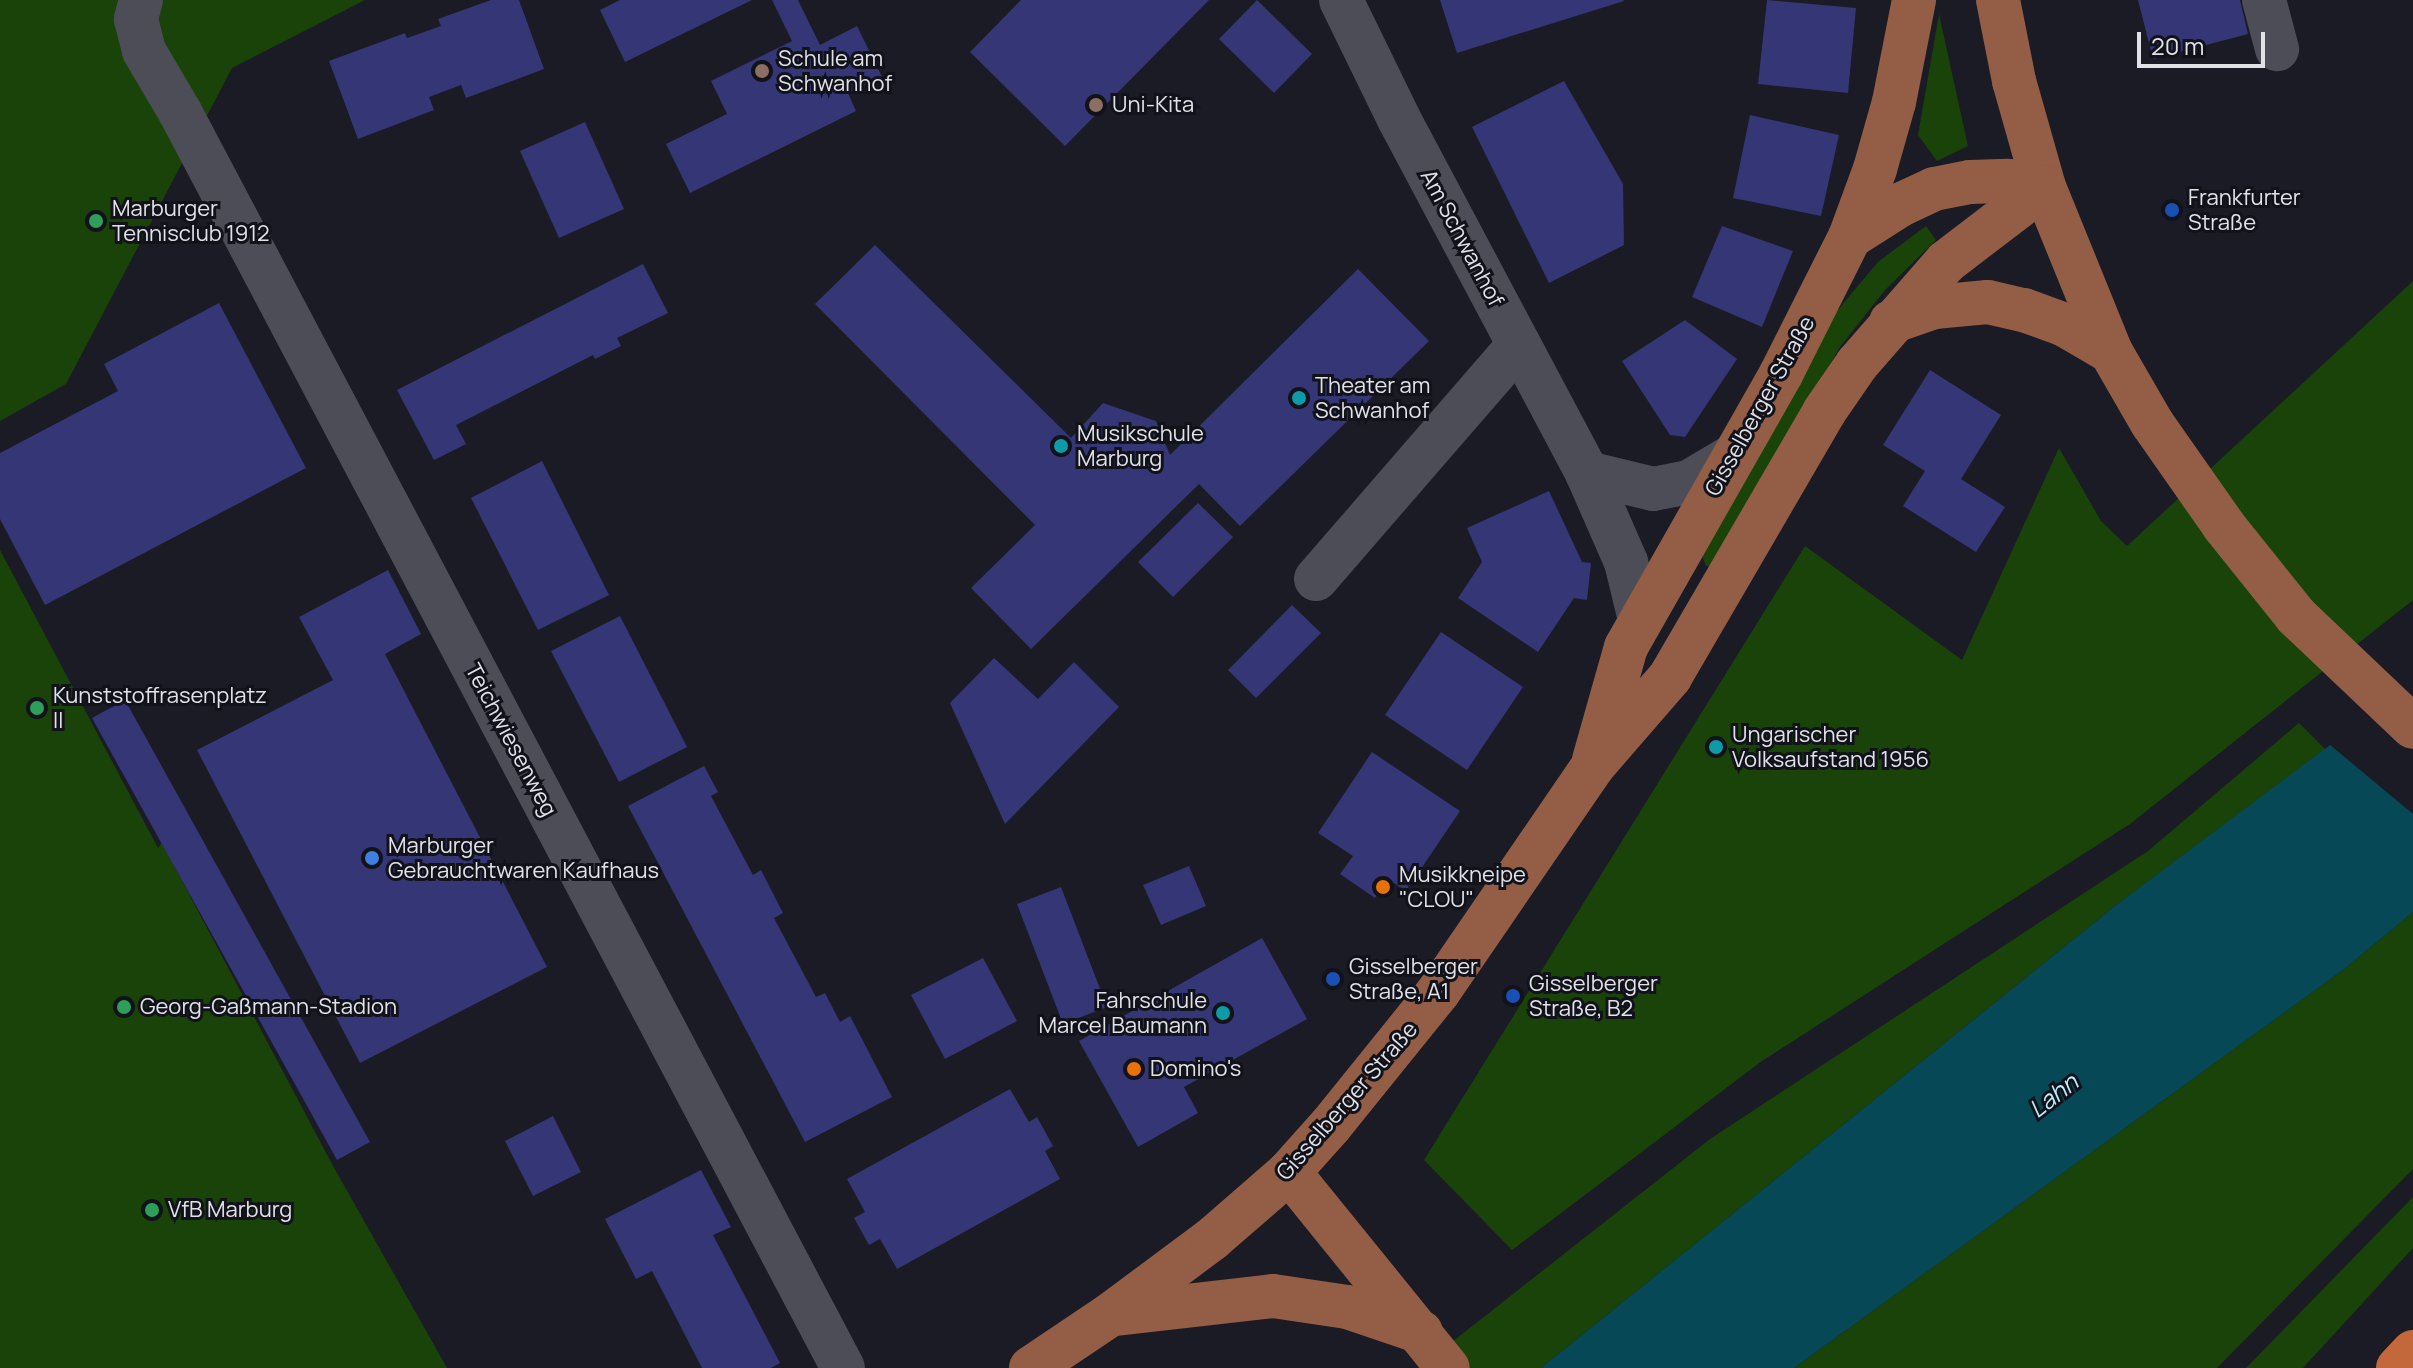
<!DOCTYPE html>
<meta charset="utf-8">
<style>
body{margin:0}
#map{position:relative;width:2413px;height:1368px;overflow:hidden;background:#1a1b24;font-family:Manrope,sans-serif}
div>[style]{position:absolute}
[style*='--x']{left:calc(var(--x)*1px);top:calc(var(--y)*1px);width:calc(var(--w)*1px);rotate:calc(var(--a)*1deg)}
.green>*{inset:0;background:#194309}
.water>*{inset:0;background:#064856}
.pier>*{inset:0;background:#1a1b24}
.building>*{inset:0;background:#343676}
.minor>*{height:44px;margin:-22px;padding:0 22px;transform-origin:22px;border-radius:22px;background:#4c4d57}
.major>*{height:44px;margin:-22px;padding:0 22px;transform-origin:22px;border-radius:22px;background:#935d46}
.highway>*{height:44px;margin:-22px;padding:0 22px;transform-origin:22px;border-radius:22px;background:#c2683b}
.dots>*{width:22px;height:22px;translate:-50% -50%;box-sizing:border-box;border:4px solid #11121a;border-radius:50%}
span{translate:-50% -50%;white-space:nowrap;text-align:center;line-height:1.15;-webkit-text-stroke:6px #11121a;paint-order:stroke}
.poi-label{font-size:22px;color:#e0e2e8}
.left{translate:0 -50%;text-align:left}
.right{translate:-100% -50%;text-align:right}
.street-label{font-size:22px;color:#e0e2e8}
.water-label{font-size:24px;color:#bbedfc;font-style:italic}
.scale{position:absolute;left:2137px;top:32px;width:128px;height:36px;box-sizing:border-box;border:4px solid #e0e2e8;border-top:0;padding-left:10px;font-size:24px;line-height:28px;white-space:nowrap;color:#e0e2e8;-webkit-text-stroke:6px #11121a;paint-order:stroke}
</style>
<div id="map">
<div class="green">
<i style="clip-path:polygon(0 0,365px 0,232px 68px,66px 384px,0 421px)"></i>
<i style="clip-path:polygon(1939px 14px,1968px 146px,1937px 161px,1918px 135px)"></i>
<i style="clip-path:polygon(1926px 226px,1936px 240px,1885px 290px,1840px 347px,1714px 567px,1706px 566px,1702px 555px,1831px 318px,1878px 262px)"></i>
<i style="clip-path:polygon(2413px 281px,2413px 600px,2130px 824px,1762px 1061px,1512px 1250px,1424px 1160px,1805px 546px,1962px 660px,2059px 448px,2101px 521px,2127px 546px)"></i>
<i style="clip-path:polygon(0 550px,158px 848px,162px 843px,332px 1164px,447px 1368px,0 1368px)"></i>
<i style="clip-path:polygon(2299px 723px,2327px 751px,2115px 906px,1541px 1368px,1419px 1368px,1710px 1139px,2148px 851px)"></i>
<i style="clip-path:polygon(2413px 912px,2413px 1169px,2217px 1368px,1794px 1368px,2343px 970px)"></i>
<i style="clip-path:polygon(2413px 1197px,2413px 1248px,2303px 1368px,2246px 1368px)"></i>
</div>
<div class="water">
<i style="clip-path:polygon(2413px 683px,2413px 912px,2343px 970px,1794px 1368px,1541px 1368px,2115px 906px)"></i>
</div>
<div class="pier">
<i style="clip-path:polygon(2413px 679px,2413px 814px,2329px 744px)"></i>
</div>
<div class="building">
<i style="clip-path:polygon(491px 0,519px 0,544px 69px,466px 98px,461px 85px,429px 97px,434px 110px,358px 139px,329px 61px,405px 33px,407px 38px,441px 26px,438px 19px)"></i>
<i style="clip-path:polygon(620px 0,752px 0,625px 62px,600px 10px)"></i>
<i style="clip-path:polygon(772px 0,798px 0,820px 45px,857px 26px,882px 77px,848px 93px,856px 111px,690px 193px,666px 144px,727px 114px,711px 81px,792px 41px)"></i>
<i style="clip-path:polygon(1021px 0,1209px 0,1065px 146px,970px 52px)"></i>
<i style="clip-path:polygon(1257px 0,1312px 54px,1274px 93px,1219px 39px)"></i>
<i style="clip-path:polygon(1440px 0,1623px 0,1624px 1px,1457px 53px)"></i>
<i style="clip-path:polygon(1767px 0,1856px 8px,1848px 93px,1758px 84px)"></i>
<i style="clip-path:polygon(2138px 0,2240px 0,2248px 34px,2153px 59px)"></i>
<i style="clip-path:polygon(1564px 81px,1623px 184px,1624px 245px,1549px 283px,1472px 127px)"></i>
<i style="clip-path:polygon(1750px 115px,1839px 135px,1821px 216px,1733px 198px)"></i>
<i style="clip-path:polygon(585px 122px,624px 209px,559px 238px,520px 151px)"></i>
<i style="clip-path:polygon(1722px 226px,1793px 251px,1762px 327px,1692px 297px)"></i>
<i style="clip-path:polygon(875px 245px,1071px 438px,1103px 403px,1156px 421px,1170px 455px,1358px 269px,1429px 341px,1240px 526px,1199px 484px,1031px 649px,971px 588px,1035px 525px,815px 304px)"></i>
<i style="clip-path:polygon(643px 264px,668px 313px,617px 338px,621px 346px,595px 359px,593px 355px,456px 425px,466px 444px,434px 460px,397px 390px)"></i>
<i style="clip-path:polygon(219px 303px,306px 468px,45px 605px,0 519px,0 453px,118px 391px,104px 364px)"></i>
<i style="clip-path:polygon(1685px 320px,1737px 359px,1685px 437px,1670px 435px,1622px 361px)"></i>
<i style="clip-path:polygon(1930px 370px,2001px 415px,1961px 479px,2005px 507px,1976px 552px,1903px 506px,1925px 471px,1883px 445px)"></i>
<i style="clip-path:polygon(542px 461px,609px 595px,538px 630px,471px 498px)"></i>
<i style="clip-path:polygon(1549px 491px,1582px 562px,1591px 563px,1587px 600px,1574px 598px,1538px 652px,1458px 598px,1482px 562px,1467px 528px)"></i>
<i style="clip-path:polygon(1198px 503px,1233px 537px,1173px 597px,1138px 562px)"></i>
<i style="clip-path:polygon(388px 570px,421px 634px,385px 654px,547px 967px,360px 1063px,197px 750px,333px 680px,299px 617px)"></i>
<i style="clip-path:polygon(1292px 605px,1321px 633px,1256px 698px,1228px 670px)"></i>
<i style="clip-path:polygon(620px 616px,687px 747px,619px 782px,551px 651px)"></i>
<i style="clip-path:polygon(1441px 632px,1523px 687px,1467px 770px,1385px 715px)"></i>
<i style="clip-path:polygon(994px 658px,1038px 699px,1074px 662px,1119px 707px,1005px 824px,950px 703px)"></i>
<i style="clip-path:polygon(125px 700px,370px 1142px,337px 1160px,92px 718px)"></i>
<i style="clip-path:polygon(1372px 752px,1460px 811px,1406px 891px,1388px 879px,1375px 898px,1340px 874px,1353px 856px,1318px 833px)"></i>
<i style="clip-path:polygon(704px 766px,718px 792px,711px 796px,753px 875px,761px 870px,783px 913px,774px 918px,816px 997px,825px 993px,840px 1022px,850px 1016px,892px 1097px,805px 1142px,628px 806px)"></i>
<i style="clip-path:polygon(1189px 866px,1206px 906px,1161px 925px,1143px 885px)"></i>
<i style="clip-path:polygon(1061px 887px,1107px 1007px,1063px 1024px,1017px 904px)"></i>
<i style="clip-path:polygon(1262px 938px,1307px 1019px,1184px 1087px,1198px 1113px,1138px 1147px,1079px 1041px)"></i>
<i style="clip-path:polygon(983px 958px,1017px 1021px,945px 1059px,911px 995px)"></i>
<i style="clip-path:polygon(1010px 1089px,1029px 1122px,1037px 1117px,1053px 1146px,1045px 1151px,1060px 1179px,897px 1269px,880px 1239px,869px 1245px,854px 1218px,865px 1212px,847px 1179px)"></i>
<i style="clip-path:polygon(553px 1116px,581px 1172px,533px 1196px,505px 1141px)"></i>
<i style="clip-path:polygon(701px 1170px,731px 1227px,713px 1235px,780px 1363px,771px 1368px,702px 1368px,652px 1271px,636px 1279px,605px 1219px)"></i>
</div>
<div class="minor">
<i style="--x:141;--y:0;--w:20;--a:105"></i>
<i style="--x:136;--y:19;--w:33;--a:76"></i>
<i style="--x:144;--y:51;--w:71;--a:59.5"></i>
<i style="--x:180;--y:112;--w:1420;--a:62.17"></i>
<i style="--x:1341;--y:0;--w:132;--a:64"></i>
<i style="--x:1399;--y:119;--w:401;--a:62"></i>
<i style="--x:1587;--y:473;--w:97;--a:66.3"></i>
<i style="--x:1626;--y:562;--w:60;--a:76.4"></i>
<i style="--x:2264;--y:0;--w:51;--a:75.1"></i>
<i style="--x:1587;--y:473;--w:68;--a:13.6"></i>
<i style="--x:1653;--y:489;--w:37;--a:-11"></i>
<i style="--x:1689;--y:482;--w:51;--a:-30.6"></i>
<i style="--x:1316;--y:579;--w:310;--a:-49.1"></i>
</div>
<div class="major">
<i style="--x:1998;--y:0;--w:83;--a:78.8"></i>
<i style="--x:2014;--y:81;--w:110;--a:74.2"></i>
<i style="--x:2044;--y:187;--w:178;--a:67.9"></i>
<i style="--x:2111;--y:352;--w:82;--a:60"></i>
<i style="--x:2152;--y:423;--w:126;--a:55"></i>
<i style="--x:2224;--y:526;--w:115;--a:51.3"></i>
<i style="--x:2296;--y:616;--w:161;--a:43.5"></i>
<i style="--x:1850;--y:237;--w:62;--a:-32.4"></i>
<i style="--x:1902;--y:204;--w:35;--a:-25"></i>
<i style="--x:1934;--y:189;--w:37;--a:-11"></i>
<i style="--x:1970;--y:182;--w:38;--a:-2"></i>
<i style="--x:2008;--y:181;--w:36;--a:9"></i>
<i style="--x:1891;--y:322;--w:46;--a:-19.2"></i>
<i style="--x:1934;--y:307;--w:54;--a:-5.3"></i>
<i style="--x:1988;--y:302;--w:37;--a:13"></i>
<i style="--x:2024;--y:310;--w:44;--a:20.1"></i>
<i style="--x:2065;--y:325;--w:53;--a:30.4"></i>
<i style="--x:1594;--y:760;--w:117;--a:-74.2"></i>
<i style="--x:1626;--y:647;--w:314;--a:-60.4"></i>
<i style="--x:1781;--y:374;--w:153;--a:-63.3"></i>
<i style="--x:1850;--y:237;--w:72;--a:-69.8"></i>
<i style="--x:1875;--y:169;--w:70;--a:-74.2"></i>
<i style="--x:1894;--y:102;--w:104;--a:-78.9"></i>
<i style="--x:1289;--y:1172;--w:252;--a:51"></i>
<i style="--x:1116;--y:1314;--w:158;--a:-6.5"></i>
<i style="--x:1273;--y:1296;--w:75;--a:8.5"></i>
<i style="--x:1347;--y:1307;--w:78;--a:18.7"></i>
<i style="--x:1031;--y:1368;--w:95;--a:-33.9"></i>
<i style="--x:1110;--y:1315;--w:127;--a:-36.7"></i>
<i style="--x:1212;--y:1239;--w:102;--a:-41"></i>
<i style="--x:1289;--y:1172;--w:63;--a:-48.2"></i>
<i style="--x:1331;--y:1125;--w:172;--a:-51.1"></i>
<i style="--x:1439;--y:991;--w:273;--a:-55.6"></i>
<i style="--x:1593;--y:766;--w:118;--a:-49.1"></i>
<i style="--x:1670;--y:677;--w:306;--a:-59.8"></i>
<i style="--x:1824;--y:412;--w:58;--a:-55.5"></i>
<i style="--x:1857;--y:364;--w:135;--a:-48.9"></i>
<i style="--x:1946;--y:262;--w:123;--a:-37.4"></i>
</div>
<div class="highway">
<i style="--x:2398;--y:1368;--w:22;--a:-47"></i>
</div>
<div class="dots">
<i style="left:762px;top:71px;background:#8d6e63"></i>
<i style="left:1096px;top:105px;background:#8d6e63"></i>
<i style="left:2172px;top:210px;background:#1a4fb4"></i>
<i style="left:96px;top:221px;background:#2e9e5b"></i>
<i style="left:1299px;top:398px;background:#0f9aa8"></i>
<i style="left:1061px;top:446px;background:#0f9aa8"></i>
<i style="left:37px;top:708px;background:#2e9e5b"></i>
<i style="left:1716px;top:747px;background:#0f9aa8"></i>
<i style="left:372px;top:858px;background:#3f7fe0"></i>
<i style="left:1383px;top:887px;background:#e8710a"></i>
<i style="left:1333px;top:979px;background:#1a4fb4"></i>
<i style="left:1513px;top:996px;background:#1a4fb4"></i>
<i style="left:124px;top:1007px;background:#2e9e5b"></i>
<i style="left:1223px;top:1013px;background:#0f9aa8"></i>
<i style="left:1134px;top:1069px;background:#e8710a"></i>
<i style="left:152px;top:1210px;background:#2e9e5b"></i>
</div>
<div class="poi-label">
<span class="left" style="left:778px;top:71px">Schule am<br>Schwanhof</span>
<span class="left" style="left:1112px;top:105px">Uni-Kita</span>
<span class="left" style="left:2188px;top:210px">Frankfurter<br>Straße</span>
<span class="left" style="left:112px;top:221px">Marburger<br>Tennisclub 1912</span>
<span class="left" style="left:1315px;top:398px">Theater am<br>Schwanhof</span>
<span class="left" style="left:1077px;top:446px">Musikschule<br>Marburg</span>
<span class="left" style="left:53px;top:708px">Kunststoffrasenplatz<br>II</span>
<span class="left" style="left:1732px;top:747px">Ungarischer<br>Volksaufstand 1956</span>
<span class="left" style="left:388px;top:858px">Marburger<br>Gebrauchtwaren Kaufhaus</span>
<span class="left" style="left:1399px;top:887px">Musikkneipe<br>"CLOU"</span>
<span class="left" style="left:1349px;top:979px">Gisselberger<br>Straße, A1</span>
<span class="left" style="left:1529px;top:996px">Gisselberger<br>Straße, B2</span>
<span class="right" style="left:1207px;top:1013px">Fahrschule<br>Marcel Baumann</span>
<span class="left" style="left:140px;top:1007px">Georg-Gaßmann-Stadion</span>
<span class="left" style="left:1150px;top:1069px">Domino's</span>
<span class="left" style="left:168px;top:1210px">VfB Marburg</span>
</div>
<div class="street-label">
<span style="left:1462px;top:238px;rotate:62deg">Am Schwanhof</span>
<span style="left:1760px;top:406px;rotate:-61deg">Gisselberger Straße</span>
<span style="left:511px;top:740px;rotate:62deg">Teichwiesenweg</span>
<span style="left:1347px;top:1101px;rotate:-49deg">Gisselberger Straße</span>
</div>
<div class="water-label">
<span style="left:2053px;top:1095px;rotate:-38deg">Lahn</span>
</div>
<div class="scale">20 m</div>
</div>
